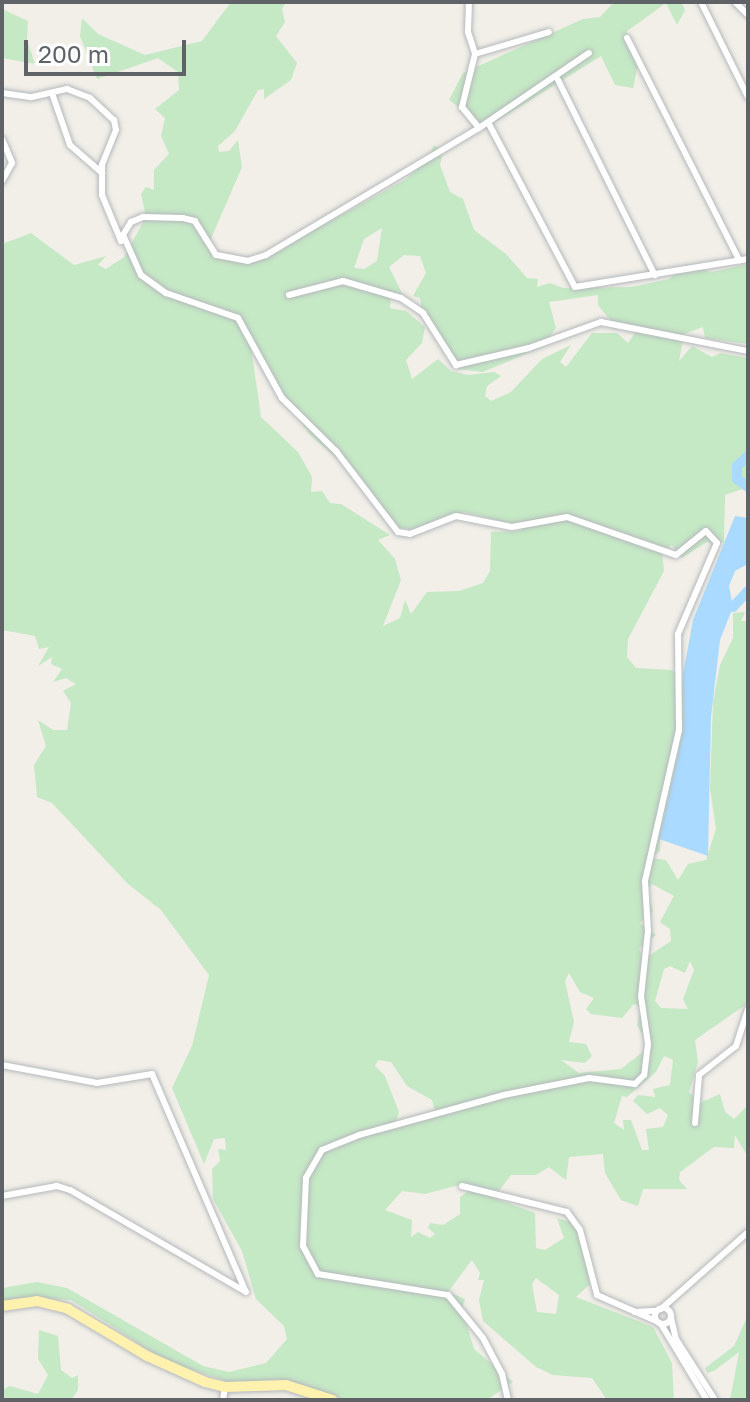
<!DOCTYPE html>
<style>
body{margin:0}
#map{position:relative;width:750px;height:1402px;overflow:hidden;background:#f1efe8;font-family:"Golos Text",sans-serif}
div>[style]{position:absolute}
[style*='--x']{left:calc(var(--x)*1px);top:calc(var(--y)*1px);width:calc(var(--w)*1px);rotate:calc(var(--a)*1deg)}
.green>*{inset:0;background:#c5e8c5}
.water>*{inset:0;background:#aadaff}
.river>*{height:10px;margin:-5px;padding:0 5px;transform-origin:5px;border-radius:5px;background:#aadaff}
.roads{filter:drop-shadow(0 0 2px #b5b8bc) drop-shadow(0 0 2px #b5b8bc)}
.street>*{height:6px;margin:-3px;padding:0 3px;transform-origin:3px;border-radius:3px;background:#fff}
.street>.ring{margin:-3px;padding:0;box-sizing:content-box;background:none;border:6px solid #fff;border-radius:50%}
.primary>*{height:10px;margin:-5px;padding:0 5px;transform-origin:5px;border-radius:5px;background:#fff2af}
span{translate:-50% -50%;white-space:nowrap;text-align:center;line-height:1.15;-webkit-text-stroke:8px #fff;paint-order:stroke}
.frame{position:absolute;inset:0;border:4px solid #5f6368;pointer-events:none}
.scale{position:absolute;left:24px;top:40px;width:162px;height:36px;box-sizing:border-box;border:4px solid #5f6368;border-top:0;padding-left:10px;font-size:24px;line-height:28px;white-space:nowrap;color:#5f6368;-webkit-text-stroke:6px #fff;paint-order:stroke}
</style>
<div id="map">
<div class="green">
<i style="clip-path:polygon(evenodd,231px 2px,287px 2px,282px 8px,285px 22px,276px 36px,297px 63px,291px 80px,264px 99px,264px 89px,258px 90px,235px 131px,218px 146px,219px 152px,229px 151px,238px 140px,242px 167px,210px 241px,214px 256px,246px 259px,267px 253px,331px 221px,406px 179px,428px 159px,434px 145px,443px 152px,440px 165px,450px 192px,463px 199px,474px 230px,506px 254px,527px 278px,538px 279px,537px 287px,550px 283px,563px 288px,632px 287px,669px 279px,686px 264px,712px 272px,748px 264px,748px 344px,705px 338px,703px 327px,684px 334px,679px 361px,692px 346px,712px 357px,721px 353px,748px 358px,748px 487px,725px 495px,724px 543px,707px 542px,682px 558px,672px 545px,662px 552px,664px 571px,628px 639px,627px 657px,636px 668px,672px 670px,692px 688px,669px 836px,660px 839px,660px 851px,650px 858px,666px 860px,678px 880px,688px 864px,706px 860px,716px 829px,710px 788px,713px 702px,720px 665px,733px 638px,733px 613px,745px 612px,741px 621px,748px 621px,748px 1003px,695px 1040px,698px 1062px,689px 1092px,700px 1103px,720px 1094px,725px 1112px,734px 1119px,748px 1105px,748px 1157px,735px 1135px,734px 1148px,714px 1147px,680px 1172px,679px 1180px,687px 1189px,643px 1189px,638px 1206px,621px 1200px,605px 1173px,603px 1154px,569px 1157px,566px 1180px,549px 1167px,536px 1175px,511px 1175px,499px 1191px,476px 1191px,535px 1213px,536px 1248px,545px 1250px,564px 1238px,557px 1218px,575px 1223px,583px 1236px,590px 1284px,576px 1297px,653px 1327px,672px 1363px,674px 1400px,607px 1400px,592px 1378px,553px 1375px,536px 1367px,483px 1321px,479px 1300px,484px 1280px,478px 1280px,480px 1273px,472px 1260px,448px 1292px,465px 1299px,462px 1309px,474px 1349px,513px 1382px,487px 1400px,335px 1400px,318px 1393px,226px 1381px,166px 1361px,71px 1300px,38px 1299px,2px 1306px,2px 1288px,37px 1282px,67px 1288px,203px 1366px,229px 1372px,266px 1363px,287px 1339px,284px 1326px,256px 1299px,242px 1251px,213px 1199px,212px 1169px,220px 1161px,218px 1149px,226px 1150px,225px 1138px,214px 1139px,204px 1164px,172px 1088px,192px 1046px,209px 975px,161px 910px,128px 884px,52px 803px,37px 797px,34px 765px,46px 746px,38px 720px,53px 730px,67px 730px,71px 703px,63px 691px,76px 684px,66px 678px,53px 682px,62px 669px,51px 664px,52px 657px,38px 666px,49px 647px,39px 649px,35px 636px,2px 630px,2px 244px,31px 233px,74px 265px,106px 256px,98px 265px,106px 269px,124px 257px,146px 217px,141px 194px,146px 187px,154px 190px,154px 170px,169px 154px,161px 136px,165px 118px,155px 109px,179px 90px,178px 72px,158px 58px,97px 79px,80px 36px,82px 18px,98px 34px,145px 55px,202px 41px,231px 2px,382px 228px,377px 261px,364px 269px,354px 268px,364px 239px,382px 228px,231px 2px,404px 255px,420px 256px,426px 273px,413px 296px,420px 298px,422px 312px,457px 369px,483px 372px,542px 347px,556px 328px,549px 302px,598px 295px,598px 305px,611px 321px,635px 333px,628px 343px,617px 333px,592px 333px,566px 367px,560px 362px,571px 345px,542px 359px,511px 392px,491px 401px,485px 396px,487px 386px,501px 376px,494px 372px,468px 375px,451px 371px,438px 359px,412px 379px,406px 360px,422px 343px,425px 327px,406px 311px,390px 308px,391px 298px,403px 295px,389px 267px,404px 255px,231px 2px,251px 347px,309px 434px,351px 471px,391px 526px,414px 530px,464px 512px,521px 526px,521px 531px,491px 532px,490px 571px,483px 583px,459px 591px,427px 592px,411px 614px,405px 600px,400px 618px,383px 626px,401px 580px,395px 559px,378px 540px,390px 535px,341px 504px,330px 503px,322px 491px,311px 492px,312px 477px,298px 452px,261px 417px,251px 347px,231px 2px,652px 884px,674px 896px,660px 922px,670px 929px,671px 941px,644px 959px,639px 949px,656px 935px,640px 923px,653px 911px,647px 890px,652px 884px,231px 2px,690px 961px,694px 970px,683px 999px,688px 1009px,661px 1008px,655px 1001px,664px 969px,670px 966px,685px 973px,690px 961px,231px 2px,569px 973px,580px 992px,594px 998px,586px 1009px,591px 1014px,622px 1018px,634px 1004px,641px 1007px,637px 1025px,649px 1047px,621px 1069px,579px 1073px,561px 1060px,585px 1063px,592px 1056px,586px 1044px,569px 1042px,574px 1022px,565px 981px,569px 973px,231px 2px,664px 1056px,673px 1060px,670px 1085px,653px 1089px,655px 1097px,638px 1095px,633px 1101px,647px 1114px,660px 1108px,668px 1115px,663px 1127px,646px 1129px,649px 1150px,642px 1150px,631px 1120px,623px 1120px,624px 1130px,614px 1123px,622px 1096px,627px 1097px,656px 1072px,664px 1056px,231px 2px,378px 1060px,391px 1062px,407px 1086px,432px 1100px,435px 1112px,393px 1130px,399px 1112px,385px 1076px,375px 1066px,378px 1060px,231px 2px,463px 1184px,467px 1192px,460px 1197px,460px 1214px,443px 1225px,430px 1223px,428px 1228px,435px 1234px,430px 1238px,418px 1232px,411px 1237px,412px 1220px,385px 1210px,402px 1191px,425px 1194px,463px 1184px,231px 2px,536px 1278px,559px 1295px,556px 1314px,537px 1312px,532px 1284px,536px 1278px)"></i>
<i style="clip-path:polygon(614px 2px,681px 2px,685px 10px,677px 25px,666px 3px,627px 31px,638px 65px,633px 88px,615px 85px,601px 56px,497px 121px,481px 123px,449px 100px,463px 73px,583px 19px,600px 17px)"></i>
<i style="clip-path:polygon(2px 9px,28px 21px,27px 40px,35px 64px,2px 58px)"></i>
<i style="clip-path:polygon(748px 1315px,748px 1400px,730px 1400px,739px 1352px,714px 1371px,707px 1373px,705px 1368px,734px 1346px)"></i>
<i style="clip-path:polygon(39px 1330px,58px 1336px,61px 1370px,72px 1378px,78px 1375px,78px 1390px,71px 1400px,2px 1400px,2px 1390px,10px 1386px,38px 1394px,48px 1375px,38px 1359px)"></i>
</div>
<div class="water">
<i style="clip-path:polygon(735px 516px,748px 518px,748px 564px,735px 571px,729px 586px,733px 607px,720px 640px,711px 717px,708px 856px,659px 839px,684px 727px,683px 674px,693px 620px)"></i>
</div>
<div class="river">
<i style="--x:748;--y:456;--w:15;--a:138"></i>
<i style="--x:737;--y:466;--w:13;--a:90"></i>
<i style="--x:737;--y:479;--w:14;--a:36"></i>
<i style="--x:733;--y:607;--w:22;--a:-47"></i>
</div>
<div class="roads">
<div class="street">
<i style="--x:469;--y:2;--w:30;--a:92"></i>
<i style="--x:468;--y:32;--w:23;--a:72"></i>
<i style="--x:475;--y:54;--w:55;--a:103.8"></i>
<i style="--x:462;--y:107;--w:27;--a:51"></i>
<i style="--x:479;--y:128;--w:133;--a:-34.3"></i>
<i style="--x:701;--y:2;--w:106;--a:63.7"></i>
<i style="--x:735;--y:2;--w:18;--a:45"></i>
<i style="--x:627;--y:38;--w:249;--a:63.2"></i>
<i style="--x:475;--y:54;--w:77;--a:-16.6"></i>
<i style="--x:558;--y:80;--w:218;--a:63.6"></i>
<i style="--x:2;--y:93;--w:30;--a:8"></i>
<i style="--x:32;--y:97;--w:36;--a:-13"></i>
<i style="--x:67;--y:89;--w:25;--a:21"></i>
<i style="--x:90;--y:98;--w:33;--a:43"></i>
<i style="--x:114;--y:120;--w:10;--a:79"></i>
<i style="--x:116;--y:130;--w:38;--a:112"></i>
<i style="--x:102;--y:165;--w:30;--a:90"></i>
<i style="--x:102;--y:195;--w:50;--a:67.6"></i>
<i style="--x:53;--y:96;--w:52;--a:70.9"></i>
<i style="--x:70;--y:145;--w:43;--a:41.2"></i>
<i style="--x:489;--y:124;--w:184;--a:62.2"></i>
<i style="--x:575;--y:287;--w:175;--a:-9.2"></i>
<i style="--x:479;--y:128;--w:248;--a:149.2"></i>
<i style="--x:266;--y:255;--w:19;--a:162"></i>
<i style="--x:248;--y:261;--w:33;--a:-169"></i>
<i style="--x:216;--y:255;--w:40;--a:-122"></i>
<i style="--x:195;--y:221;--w:12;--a:-166"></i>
<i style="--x:183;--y:218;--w:40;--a:-178.6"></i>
<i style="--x:143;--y:217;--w:13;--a:157"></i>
<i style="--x:131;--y:222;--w:15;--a:122"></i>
<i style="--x:123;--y:235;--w:44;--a:65.8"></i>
<i style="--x:141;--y:275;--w:31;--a:36"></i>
<i style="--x:166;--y:293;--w:76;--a:19.1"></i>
<i style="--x:238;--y:318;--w:91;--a:61.2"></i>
<i style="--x:282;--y:398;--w:76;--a:44.5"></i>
<i style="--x:336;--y:451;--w:102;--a:52.6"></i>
<i style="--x:398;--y:532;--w:12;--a:9"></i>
<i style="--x:410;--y:534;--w:49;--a:-21.4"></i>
<i style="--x:456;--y:516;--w:57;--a:11.1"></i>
<i style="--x:512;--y:527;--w:56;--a:-10.3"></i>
<i style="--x:567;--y:517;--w:115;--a:19.2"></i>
<i style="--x:676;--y:555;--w:38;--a:-39"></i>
<i style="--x:706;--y:531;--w:16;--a:47"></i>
<i style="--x:717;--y:543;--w:99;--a:113.2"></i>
<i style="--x:678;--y:634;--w:96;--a:89.4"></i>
<i style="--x:679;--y:730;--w:155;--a:102.7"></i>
<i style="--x:645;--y:881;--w:50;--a:86.6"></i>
<i style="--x:648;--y:931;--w:65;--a:96.1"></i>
<i style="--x:641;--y:996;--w:49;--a:81.7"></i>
<i style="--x:648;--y:1044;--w:31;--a:97"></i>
<i style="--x:644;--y:1075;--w:13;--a:135"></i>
<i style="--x:635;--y:1084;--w:46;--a:-172.6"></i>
<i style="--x:589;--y:1078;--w:87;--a:168.7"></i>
<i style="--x:504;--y:1095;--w:150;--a:164.6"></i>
<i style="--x:359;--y:1135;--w:40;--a:158"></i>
<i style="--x:322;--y:1150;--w:32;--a:120"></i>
<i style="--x:306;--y:1178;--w:68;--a:92.5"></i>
<i style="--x:303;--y:1246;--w:32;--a:62"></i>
<i style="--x:318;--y:1274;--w:132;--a:9.2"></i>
<i style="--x:448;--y:1295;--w:55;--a:50.9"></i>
<i style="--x:483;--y:1338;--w:41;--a:62.2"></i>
<i style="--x:502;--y:1374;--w:27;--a:77"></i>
<i style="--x:2;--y:139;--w:26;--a:67"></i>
<i style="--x:12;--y:163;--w:21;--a:119"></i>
<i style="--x:289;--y:295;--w:56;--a:-14.5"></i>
<i style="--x:343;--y:281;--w:60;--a:16.3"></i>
<i style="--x:401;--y:298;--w:27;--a:34"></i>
<i style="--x:423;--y:313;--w:62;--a:57.6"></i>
<i style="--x:456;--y:365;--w:75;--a:-13.1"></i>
<i style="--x:529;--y:348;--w:77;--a:-19.9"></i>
<i style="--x:601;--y:322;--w:150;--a:11.2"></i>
<i style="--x:2;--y:1065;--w:97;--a:10.7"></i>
<i style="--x:97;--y:1083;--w:56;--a:-9.3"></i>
<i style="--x:152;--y:1074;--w:237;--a:66.7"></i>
<i style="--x:246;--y:1292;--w:203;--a:-149.9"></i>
<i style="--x:70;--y:1190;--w:14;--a:-163"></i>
<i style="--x:57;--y:1186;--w:56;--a:169.7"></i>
<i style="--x:695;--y:1123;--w:48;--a:-85.2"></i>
<i style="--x:699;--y:1075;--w:47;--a:-38.1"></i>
<i style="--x:736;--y:1046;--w:39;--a:-72"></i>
<i style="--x:462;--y:1186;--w:108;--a:13.9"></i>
<i style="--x:567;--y:1212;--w:22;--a:54"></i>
<i style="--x:580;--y:1230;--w:67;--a:75.3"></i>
<i style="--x:597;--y:1295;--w:64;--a:23.8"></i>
<i class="ring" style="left:655px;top:1308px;width:10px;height:10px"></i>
<i style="--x:661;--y:1309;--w:116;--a:-41.5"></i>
<i style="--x:635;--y:1312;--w:22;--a:-3"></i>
<i style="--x:671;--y:1318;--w:22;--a:77"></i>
<i style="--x:676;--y:1339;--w:72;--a:57.4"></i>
<i style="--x:661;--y:1324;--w:89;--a:58.8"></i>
<i style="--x:223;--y:1400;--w:13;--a:-81"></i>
</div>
<div class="primary">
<i style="--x:2;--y:1306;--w:35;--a:-8"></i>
<i style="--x:37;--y:1301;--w:32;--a:14"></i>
<i style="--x:68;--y:1309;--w:92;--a:30.7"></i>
<i style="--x:147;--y:1356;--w:64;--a:24.1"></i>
<i style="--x:205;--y:1382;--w:21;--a:14"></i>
<i style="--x:225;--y:1387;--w:61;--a:-1.9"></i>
<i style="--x:286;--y:1385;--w:49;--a:17.7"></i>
</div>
</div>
<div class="frame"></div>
<div class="scale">200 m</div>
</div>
